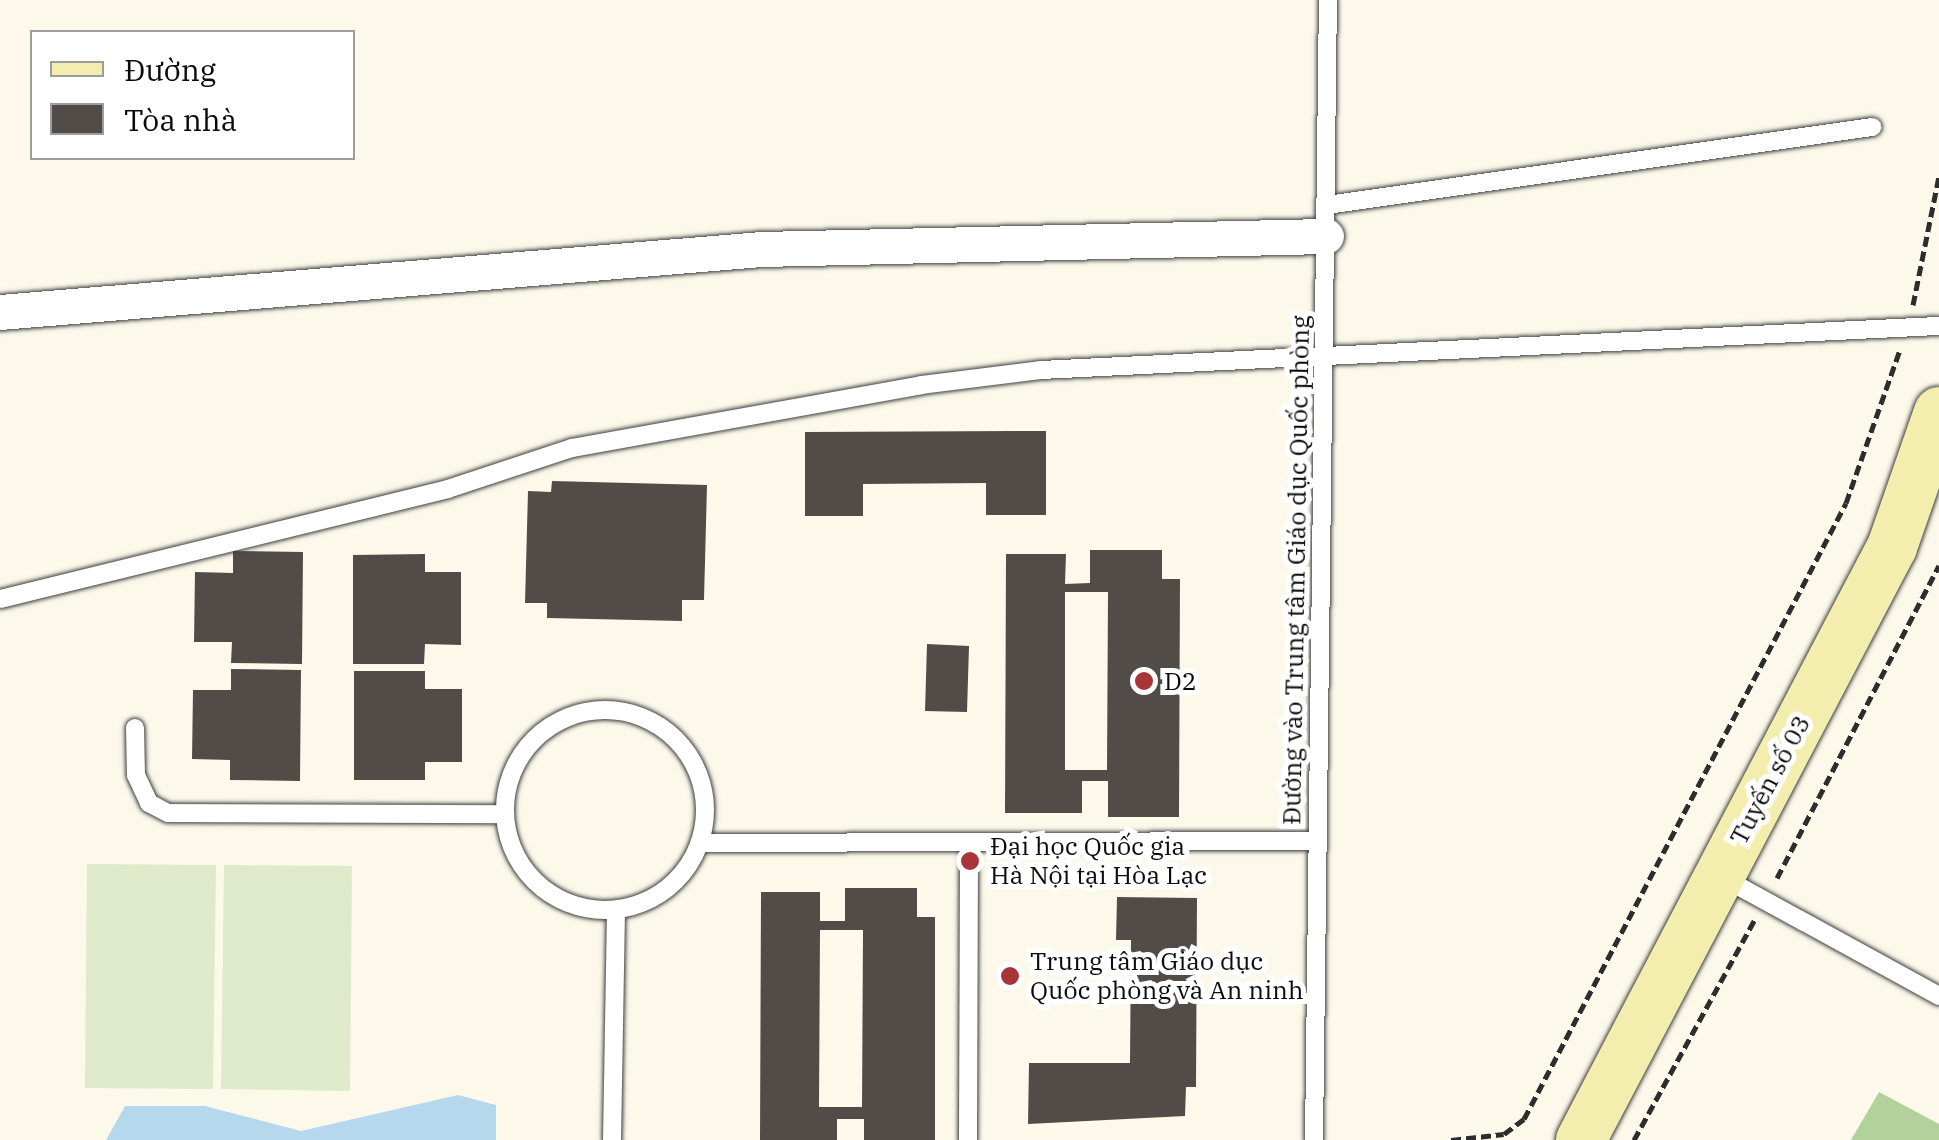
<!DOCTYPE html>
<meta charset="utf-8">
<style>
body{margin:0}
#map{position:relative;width:1939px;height:1140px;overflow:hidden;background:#fcf9eb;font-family:"IBM Plex Serif",serif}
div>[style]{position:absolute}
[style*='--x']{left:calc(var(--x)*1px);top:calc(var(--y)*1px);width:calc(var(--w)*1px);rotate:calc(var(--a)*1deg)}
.forest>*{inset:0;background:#b2d19b}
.pitch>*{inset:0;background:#dfeaca}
.water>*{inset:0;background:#b6d8ed}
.building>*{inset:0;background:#524c49}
.path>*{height:5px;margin-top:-2.5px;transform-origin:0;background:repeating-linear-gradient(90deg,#2d2d2d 0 10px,transparent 0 15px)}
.roads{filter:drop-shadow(0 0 2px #3e3e3e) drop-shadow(0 0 2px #3e3e3e)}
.lane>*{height:18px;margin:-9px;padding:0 9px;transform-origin:9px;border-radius:9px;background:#fff}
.lane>.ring{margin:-9px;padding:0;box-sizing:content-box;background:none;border:18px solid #fff;border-radius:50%}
.street>*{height:35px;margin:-17.5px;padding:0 17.5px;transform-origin:17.5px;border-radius:17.5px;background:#fff}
.secondary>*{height:50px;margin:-25px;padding:0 25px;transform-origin:25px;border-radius:25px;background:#f4eeae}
.dots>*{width:28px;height:28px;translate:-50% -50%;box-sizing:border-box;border:5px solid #fff;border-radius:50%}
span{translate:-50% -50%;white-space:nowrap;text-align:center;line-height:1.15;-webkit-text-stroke:10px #fff;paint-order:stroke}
.street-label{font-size:25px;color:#0b0b0b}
.poi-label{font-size:25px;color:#0b0b0b}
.left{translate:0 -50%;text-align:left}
.legend{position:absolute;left:30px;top:30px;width:325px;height:130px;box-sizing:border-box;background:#fff;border:2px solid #9d9d9d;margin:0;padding:12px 18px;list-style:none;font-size:30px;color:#0b0b0b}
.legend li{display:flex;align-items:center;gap:20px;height:50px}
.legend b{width:50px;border:2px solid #9d9d9d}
</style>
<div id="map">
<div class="forest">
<i style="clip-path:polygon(1879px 1092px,1939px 1124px,1939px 1140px,1851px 1140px)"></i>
</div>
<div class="pitch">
<i style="clip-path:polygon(87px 864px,216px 865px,213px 1089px,85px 1088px)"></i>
<i style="clip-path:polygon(224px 865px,352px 866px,350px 1091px,221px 1089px)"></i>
</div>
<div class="water">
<i style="clip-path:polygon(458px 1095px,496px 1105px,496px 1140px,106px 1140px,125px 1106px,205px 1106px,301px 1131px)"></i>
</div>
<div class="building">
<i style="clip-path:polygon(1046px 431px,1046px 515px,986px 515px,986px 483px,863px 484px,863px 516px,805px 516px,805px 432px)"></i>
<i style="clip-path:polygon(552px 481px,707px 485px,704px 600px,682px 600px,682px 621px,547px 618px,547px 603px,525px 603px,528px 491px,551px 492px)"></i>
<i style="clip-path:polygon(evenodd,1090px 550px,1162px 550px,1162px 579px,1180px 579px,1179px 817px,1108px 817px,1108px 781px,1082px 781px,1082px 813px,1005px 813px,1006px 554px,1066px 554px,1065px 584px,1090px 583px,1090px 550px,1065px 592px,1108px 592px,1107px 770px,1065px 770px,1065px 592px)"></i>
<i style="clip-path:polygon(233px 551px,303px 552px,302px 664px,231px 663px,232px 642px,194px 642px,195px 572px,233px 573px)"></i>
<i style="clip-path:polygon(425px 554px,425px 572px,461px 572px,461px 645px,425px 644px,424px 664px,353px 664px,353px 555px)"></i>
<i style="clip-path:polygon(927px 644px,969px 646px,967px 712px,925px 711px)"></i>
<i style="clip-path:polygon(231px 669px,301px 670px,300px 781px,230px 780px,230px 760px,192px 759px,193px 690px,231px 690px)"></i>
<i style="clip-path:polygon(354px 671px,425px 671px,425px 689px,462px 689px,462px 762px,425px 762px,425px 780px,354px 780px)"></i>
<i style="clip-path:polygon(evenodd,845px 888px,917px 888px,917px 917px,935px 917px,935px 1140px,864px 1140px,864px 1119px,837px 1119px,837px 1140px,760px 1140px,761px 892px,820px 892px,820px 921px,845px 921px,845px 888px,820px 930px,863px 930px,862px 1107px,819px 1107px,820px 930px)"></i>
<i style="clip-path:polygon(1117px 897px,1197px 898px,1196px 1087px,1186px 1087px,1185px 1116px,1028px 1124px,1029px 1063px,1130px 1063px,1131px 940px,1116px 940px)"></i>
</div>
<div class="path">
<i style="--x:1913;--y:305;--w:132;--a:-78.6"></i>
<i style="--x:1777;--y:878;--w:352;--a:-62.6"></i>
<i style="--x:1451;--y:1140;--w:53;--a:-6.5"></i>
<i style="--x:1504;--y:1134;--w:25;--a:-37"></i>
<i style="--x:1524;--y:1119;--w:695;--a:-62.4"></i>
<i style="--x:1846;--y:503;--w:162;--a:-70.6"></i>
<i style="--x:1634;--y:1140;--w:252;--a:-61.3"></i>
</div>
<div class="roads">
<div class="lane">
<i style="--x:1327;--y:205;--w:551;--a:-8.14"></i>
<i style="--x:0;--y:599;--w:461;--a:-13.8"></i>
<i style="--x:448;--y:489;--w:131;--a:-18.3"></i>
<i style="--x:572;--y:448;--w:355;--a:-10.2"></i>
<i style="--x:921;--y:385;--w:121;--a:-7.1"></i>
<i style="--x:1041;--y:370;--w:899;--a:-2.81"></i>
<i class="ring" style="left:505px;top:710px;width:182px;height:182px"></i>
<i style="--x:135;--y:728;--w:47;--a:88.8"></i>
<i style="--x:136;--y:775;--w:31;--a:65"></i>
<i style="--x:149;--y:803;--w:21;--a:28"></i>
<i style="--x:168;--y:813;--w:337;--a:0.2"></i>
<i style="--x:700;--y:843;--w:617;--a:-0.19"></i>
<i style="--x:1720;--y:876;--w:250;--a:28.7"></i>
<i style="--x:612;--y:1140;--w:230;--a:-89"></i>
<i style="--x:968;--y:1140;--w:296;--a:-89.8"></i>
<i style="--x:1314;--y:1140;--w:1140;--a:-89.3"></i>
</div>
<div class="street">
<i style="--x:0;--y:312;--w:764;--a:-4.73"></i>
<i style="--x:761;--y:249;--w:565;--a:-1.32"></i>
</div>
<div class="secondary">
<i style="--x:1581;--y:1140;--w:670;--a:-62.33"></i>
<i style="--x:1892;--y:547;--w:143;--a:-70.8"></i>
</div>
</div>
<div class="dots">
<i style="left:1144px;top:681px;background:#a83539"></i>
<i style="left:970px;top:861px;background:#a83539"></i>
<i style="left:1010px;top:976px;background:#a83539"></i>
</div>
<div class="street-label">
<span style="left:1296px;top:570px;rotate:-89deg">Đường vào Trung tâm Giáo dục Quốc phòng</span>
<span style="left:1770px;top:780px;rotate:-62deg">Tuyến số 03</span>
</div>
<div class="poi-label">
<span class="left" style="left:1164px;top:681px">D2</span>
<span class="left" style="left:990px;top:861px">Đại học Quốc gia<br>Hà Nội tại Hòa Lạc</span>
<span class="left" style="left:1030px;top:976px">Trung tâm Giáo dục<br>Quốc phòng và An ninh</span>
</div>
<ul class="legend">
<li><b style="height:12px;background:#f4eeae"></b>Đường</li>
<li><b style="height:28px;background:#524c49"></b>Tòa nhà</li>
</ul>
</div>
